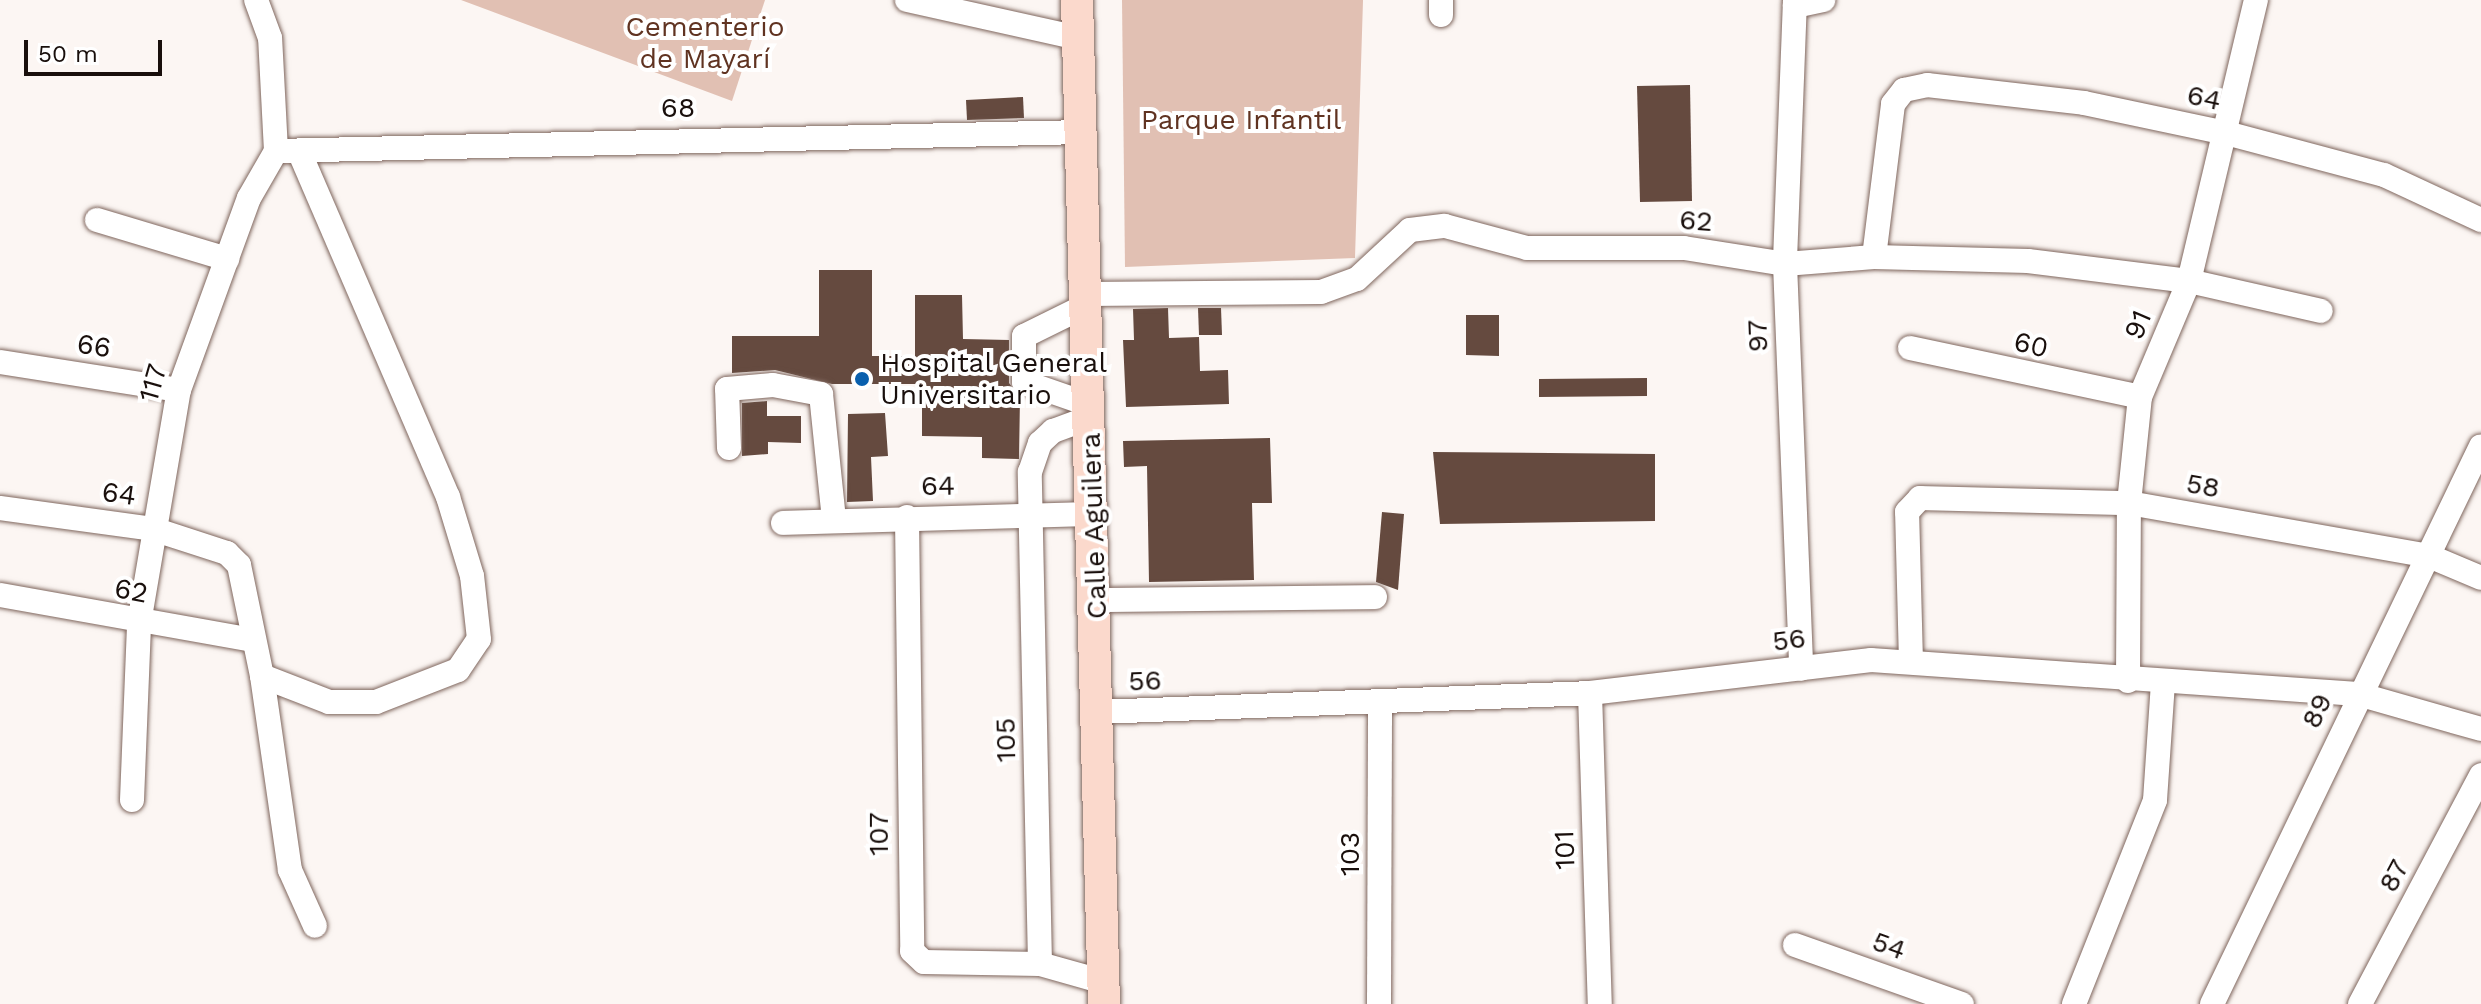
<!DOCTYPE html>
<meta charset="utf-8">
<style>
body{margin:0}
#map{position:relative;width:2481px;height:1004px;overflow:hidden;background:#fcf6f3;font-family:"Work Sans",sans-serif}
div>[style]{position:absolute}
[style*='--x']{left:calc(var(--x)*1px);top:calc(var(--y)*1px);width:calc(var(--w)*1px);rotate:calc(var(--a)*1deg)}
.green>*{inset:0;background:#e1c0b3}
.building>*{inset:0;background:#654a3f}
.roads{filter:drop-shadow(0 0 2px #7f665d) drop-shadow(0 0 2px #7f665d)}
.minor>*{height:24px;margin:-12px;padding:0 12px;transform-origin:12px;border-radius:12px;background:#fff}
.major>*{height:32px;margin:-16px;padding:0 16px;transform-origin:16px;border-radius:16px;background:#fbd9cc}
.dots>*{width:22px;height:22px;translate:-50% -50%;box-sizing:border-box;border:4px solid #fff;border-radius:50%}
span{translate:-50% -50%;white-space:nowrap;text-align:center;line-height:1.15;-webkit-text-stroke:8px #fff;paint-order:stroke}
.park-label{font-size:28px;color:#603321}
.street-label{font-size:28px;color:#190f0c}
.poi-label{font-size:28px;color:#190f0c}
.left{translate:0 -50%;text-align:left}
.scale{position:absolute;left:24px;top:40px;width:138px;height:36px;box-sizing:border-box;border:4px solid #190f0c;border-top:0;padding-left:10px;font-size:24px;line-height:28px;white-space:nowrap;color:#190f0c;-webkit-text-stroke:6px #fff;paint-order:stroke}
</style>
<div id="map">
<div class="green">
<i style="clip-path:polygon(461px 0,765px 0,732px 101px)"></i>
<i style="clip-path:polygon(1122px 0,1363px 0,1355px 258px,1125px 267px)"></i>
</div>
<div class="building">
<i style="clip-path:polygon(1690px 85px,1692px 201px,1640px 202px,1637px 86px)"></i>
<i style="clip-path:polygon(1023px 97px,1024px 118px,967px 120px,966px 100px)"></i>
<i style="clip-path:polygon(819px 270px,872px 270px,872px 356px,915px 356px,915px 295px,962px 295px,963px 339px,1009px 340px,1009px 383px,1020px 397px,1019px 459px,982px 458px,982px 437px,922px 436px,922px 384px,832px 384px,775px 370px,732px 373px,732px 336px,819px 336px)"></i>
<i style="clip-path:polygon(1168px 308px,1169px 338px,1199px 337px,1200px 371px,1228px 370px,1229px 404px,1126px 407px,1123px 340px,1134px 340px,1133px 309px)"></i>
<i style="clip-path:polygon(1198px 308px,1221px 308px,1222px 335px,1199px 335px)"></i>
<i style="clip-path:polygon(1466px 315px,1499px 315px,1499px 356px,1466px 355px)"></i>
<i style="clip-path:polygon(1647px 378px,1647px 396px,1539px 397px,1539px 379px)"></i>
<i style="clip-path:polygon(767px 401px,767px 416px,801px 416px,801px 443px,768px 442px,768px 454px,742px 456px,742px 403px)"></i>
<i style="clip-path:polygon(885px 413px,888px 456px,871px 457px,873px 501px,847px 502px,848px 414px)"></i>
<i style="clip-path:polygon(1270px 438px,1272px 503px,1252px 503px,1254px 580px,1149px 582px,1147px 466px,1124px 467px,1123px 441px)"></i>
<i style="clip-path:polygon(1433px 452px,1655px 454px,1655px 521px,1440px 524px)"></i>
<i style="clip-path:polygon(1382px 512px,1404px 514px,1398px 590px,1376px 582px)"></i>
</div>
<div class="roads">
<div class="minor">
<i style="--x:907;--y:0;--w:175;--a:12.5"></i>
<i style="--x:1795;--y:0;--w:264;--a:92.2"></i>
<i style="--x:1785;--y:264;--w:405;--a:87.7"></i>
<i style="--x:1795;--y:6;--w:29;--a:-12"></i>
<i style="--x:1441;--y:15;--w:15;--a:-90"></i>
<i style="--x:276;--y:151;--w:805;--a:-1.35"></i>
<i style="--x:97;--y:220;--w:136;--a:16.7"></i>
<i style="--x:1874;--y:257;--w:154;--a:-82.9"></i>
<i style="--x:1893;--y:104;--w:18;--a:-52"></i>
<i style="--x:1904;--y:90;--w:24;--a:-12"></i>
<i style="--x:1927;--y:85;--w:158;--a:6.5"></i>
<i style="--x:2084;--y:103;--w:145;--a:11.9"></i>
<i style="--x:2226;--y:133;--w:163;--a:14.9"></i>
<i style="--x:2384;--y:175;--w:107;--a:24.9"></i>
<i style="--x:1087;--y:294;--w:234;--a:-0.5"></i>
<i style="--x:1321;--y:292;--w:38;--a:-20"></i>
<i style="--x:1357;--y:279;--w:72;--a:-42.8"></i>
<i style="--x:1410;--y:230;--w:35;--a:-7"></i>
<i style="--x:1445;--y:226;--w:85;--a:15"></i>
<i style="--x:1527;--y:248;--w:157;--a:0"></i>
<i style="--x:1684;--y:248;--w:102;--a:9"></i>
<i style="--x:1785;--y:264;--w:89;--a:-4.5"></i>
<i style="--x:1874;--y:257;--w:154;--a:1.5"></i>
<i style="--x:2028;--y:261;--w:162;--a:7.1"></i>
<i style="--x:2189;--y:281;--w:135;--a:12.8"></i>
<i style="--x:1087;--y:305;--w:70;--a:153.8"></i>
<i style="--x:1024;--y:336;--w:46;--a:90"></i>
<i style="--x:1024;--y:382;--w:70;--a:19.2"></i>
<i style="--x:1910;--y:348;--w:235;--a:12"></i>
<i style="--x:0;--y:362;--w:181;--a:8.9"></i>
<i style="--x:729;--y:448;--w:59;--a:-91.9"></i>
<i style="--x:727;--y:389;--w:46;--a:-5"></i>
<i style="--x:773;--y:385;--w:49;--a:10.6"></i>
<i style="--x:821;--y:394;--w:126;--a:84.1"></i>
<i style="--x:0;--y:508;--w:154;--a:7.8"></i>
<i style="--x:153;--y:529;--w:78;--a:18"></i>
<i style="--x:227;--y:553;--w:17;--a:45"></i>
<i style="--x:239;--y:565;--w:113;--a:78.3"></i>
<i style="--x:262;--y:676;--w:196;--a:81.8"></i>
<i style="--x:290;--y:870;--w:61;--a:65.9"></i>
<i style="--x:907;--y:517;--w:434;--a:89.3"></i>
<i style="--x:912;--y:951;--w:16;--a:43"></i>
<i style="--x:924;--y:962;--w:116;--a:1"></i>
<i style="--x:1040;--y:964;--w:66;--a:15.7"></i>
<i style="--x:783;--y:523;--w:311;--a:-1.7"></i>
<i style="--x:0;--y:595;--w:256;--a:10.1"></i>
<i style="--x:1096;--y:600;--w:279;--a:-0.6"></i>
<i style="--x:1911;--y:662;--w:150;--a:-91.5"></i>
<i style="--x:1907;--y:512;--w:19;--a:-47"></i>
<i style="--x:1920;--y:498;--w:209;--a:1.4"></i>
<i style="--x:2129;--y:503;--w:305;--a:10"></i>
<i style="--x:2429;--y:556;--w:56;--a:22.9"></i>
<i style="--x:262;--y:676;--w:72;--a:21.2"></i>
<i style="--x:329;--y:702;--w:47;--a:0"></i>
<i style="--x:376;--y:702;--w:88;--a:-21.3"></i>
<i style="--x:458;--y:670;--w:37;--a:-56"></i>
<i style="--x:479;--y:639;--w:63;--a:-96.3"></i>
<i style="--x:472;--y:576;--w:83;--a:-106.9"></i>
<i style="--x:448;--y:497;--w:377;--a:-113.3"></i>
<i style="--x:2128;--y:681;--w:178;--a:-89.7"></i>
<i style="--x:2129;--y:503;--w:107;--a:-84.1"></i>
<i style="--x:2140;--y:397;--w:126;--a:-67.1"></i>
<i style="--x:2189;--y:281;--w:289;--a:-76.6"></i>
<i style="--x:1590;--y:693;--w:311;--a:88.2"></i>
<i style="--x:1098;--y:712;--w:492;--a:-2.2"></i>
<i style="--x:1590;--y:693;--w:283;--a:-6.7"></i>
<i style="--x:1871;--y:660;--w:488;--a:4"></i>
<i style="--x:2358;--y:694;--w:128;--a:15.9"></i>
<i style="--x:132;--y:800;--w:177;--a:-87.7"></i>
<i style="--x:139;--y:623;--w:236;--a:-80.3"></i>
<i style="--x:179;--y:390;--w:204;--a:-70"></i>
<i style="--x:249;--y:198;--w:54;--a:-60.1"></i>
<i style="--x:276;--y:151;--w:113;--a:-93"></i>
<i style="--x:270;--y:38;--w:40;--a:-110.2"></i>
<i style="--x:1795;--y:945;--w:177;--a:19.5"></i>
<i style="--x:1040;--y:964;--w:492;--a:-91.2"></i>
<i style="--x:1030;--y:472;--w:31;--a:-71"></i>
<i style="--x:1040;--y:443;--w:18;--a:-43"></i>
<i style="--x:1053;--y:431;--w:40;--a:-20.2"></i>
<i style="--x:1379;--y:1004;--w:300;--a:-89.8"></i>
<i style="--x:2074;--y:1004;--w:219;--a:-68.3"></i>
<i style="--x:2155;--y:800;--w:116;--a:-86.1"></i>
<i style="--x:2212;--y:1004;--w:619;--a:-64.26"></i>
<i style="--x:2360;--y:1004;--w:259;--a:-62.1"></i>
</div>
<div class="major">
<i style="--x:1077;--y:0;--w:1004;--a:88.46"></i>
</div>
</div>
<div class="dots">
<i style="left:862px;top:379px;background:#095fad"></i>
</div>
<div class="park-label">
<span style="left:705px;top:43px">Cementerio<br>de Mayarí</span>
<span style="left:1241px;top:120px">Parque Infantil</span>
</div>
<div class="street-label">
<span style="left:2204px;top:98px;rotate:12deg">64</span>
<span style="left:678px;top:108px">68</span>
<span style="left:1696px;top:221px;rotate:4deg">62</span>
<span style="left:2138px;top:325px;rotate:-67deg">91</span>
<span style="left:1758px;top:336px;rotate:-92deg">97</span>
<span style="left:2031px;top:345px;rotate:13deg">60</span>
<span style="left:94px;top:346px;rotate:9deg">66</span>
<span style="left:153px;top:383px;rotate:-74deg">117</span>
<span style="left:938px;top:486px;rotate:-1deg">64</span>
<span style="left:2203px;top:486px;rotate:10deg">58</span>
<span style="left:119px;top:494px;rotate:8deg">64</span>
<span style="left:1094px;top:526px;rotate:-92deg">Calle Aguilera</span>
<span style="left:131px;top:591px;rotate:11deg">62</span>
<span style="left:1789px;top:640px;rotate:-7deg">56</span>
<span style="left:1145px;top:681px;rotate:-2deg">56</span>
<span style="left:2317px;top:711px;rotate:-65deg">89</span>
<span style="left:1006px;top:740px;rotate:-91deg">105</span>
<span style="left:879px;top:834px;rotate:-90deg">107</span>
<span style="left:1565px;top:850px;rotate:-92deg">101</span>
<span style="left:1350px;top:854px;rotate:-90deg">103</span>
<span style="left:2394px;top:876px;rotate:-62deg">87</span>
<span style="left:1889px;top:946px;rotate:20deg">54</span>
</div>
<div class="poi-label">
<span class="left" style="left:880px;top:379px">Hospital General<br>Universitario</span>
</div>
<div class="scale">50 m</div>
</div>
